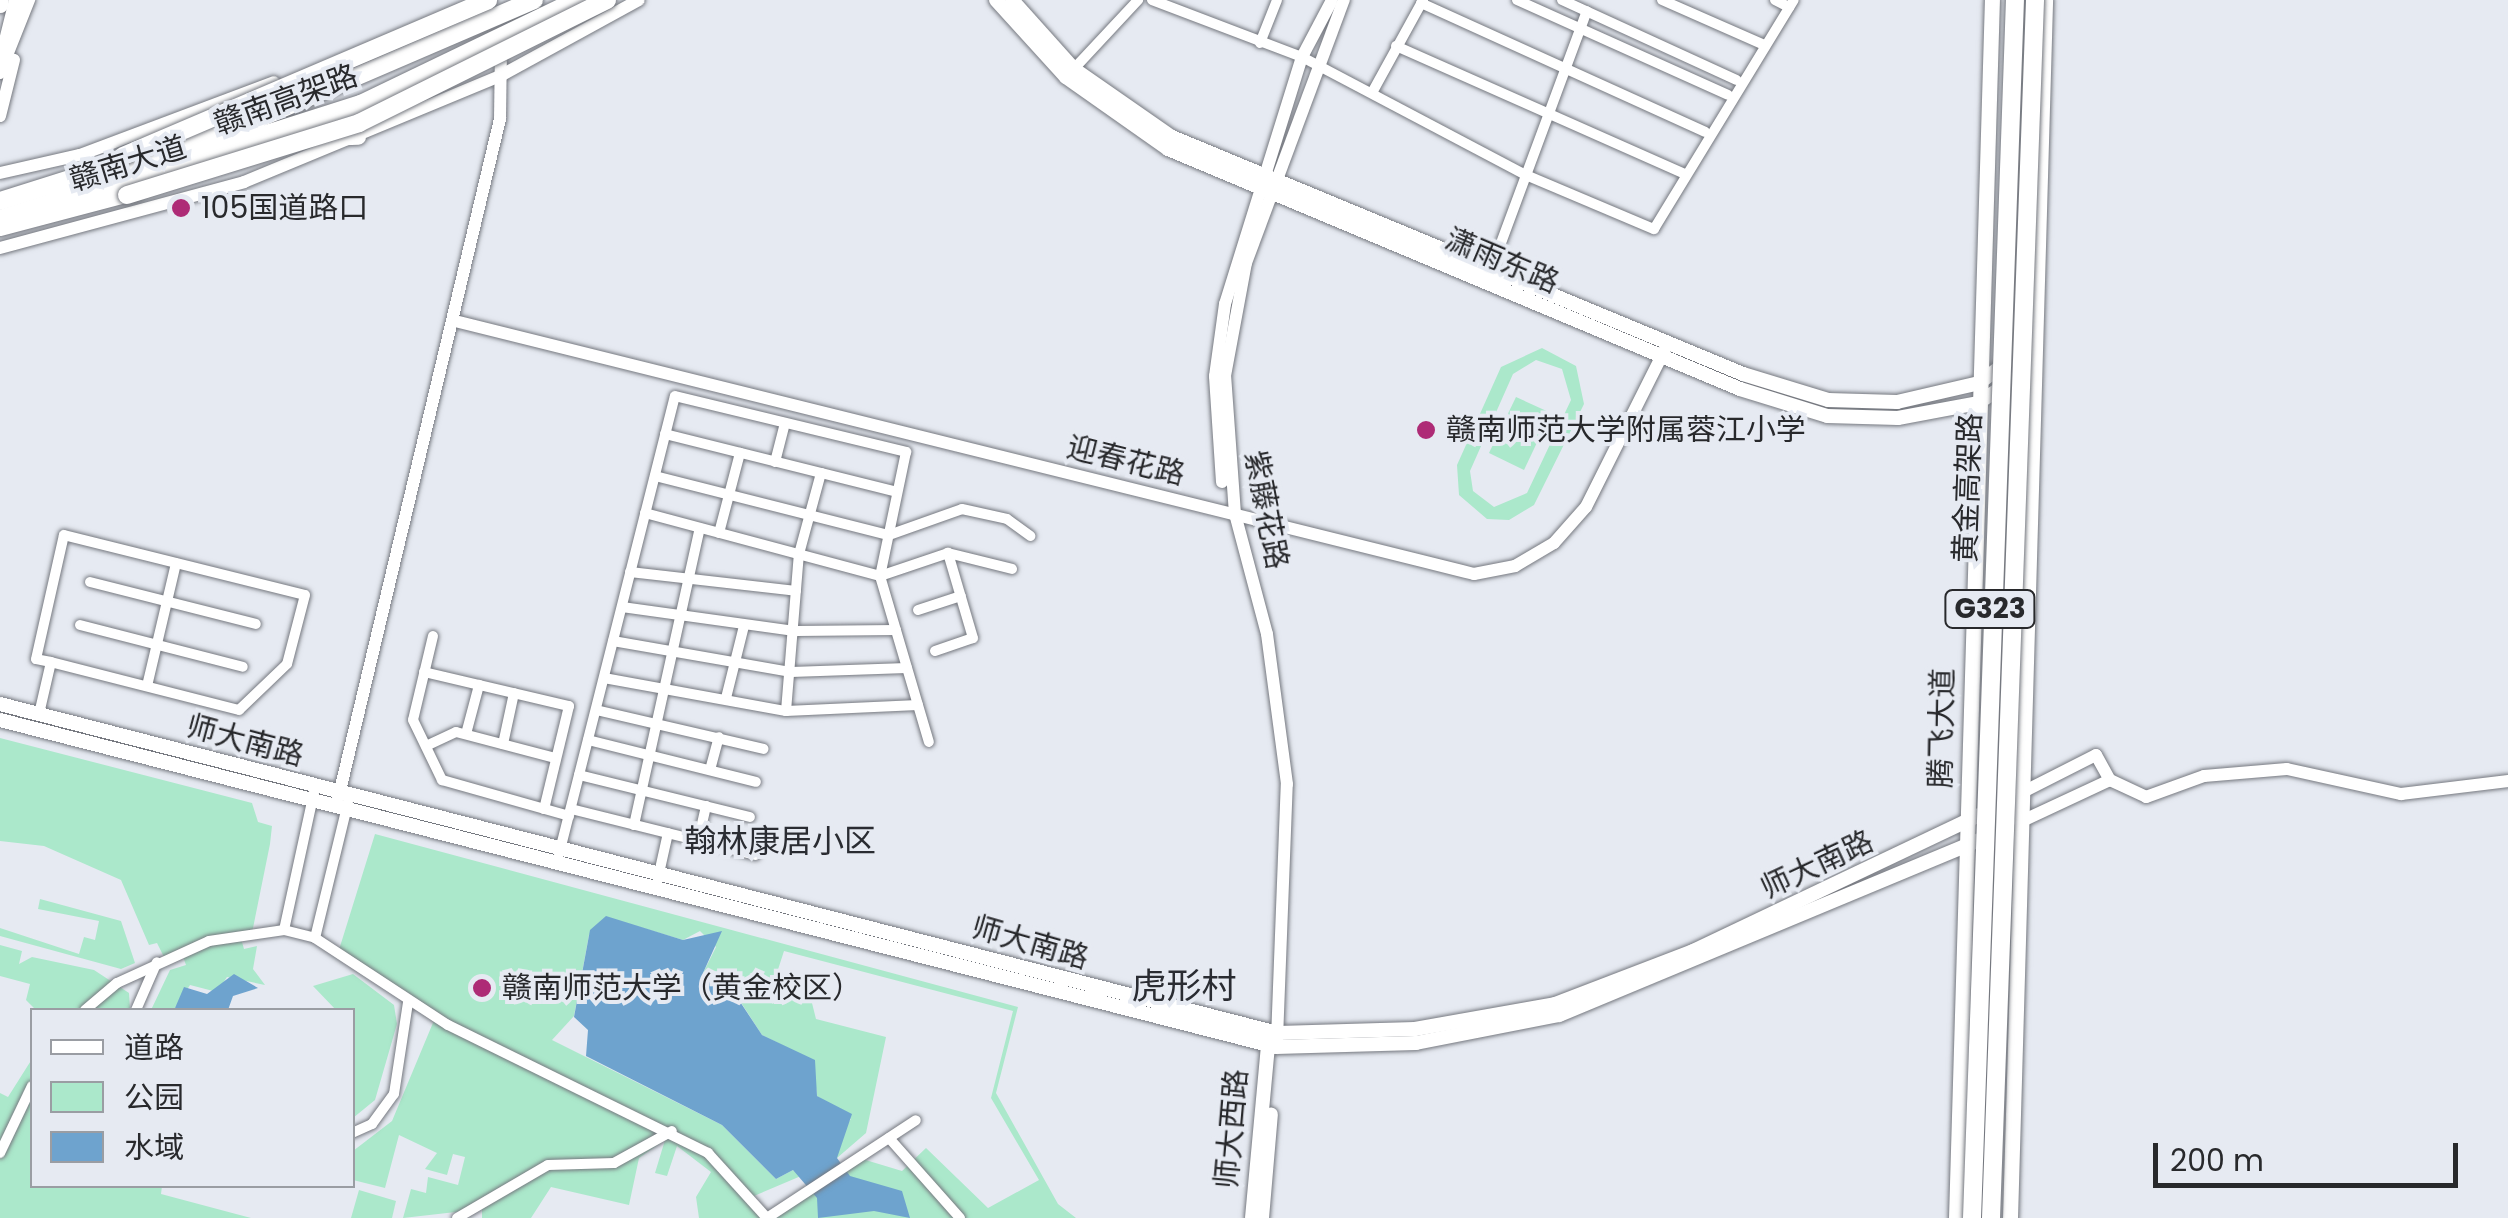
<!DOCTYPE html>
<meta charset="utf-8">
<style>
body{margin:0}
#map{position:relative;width:2508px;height:1218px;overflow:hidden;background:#e6eaf2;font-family:Poppins,"Noto Sans SC",sans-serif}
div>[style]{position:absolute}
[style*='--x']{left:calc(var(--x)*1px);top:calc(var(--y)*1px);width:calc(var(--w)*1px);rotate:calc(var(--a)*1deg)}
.green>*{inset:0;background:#abe8cb}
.water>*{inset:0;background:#6ea3ce}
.roads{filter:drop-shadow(0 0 2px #75787f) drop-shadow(0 0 2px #75787f)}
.minor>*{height:10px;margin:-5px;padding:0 5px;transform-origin:5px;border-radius:5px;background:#fff}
.tertiary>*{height:12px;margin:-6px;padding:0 6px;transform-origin:6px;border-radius:6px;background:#fff}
.secondary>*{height:14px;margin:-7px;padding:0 7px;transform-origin:7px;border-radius:7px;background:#fff}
.primary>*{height:15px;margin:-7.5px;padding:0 7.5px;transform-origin:7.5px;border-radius:7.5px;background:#fff}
.trunk>*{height:18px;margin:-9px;padding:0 9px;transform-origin:9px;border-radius:9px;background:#fff}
.bridges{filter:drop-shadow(0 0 2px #75787f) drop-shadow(0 0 2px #75787f)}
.trunk-bridge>*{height:18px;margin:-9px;padding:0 9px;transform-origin:9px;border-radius:9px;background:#fff}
.dots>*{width:28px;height:28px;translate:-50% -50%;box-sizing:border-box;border:5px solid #e6eaf2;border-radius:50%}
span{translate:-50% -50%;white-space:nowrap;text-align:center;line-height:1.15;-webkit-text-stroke:8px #e6eaf2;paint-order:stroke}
.shield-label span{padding:2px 8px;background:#e6eaf2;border:2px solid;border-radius:8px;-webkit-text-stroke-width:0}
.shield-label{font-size:28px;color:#28292c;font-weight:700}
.street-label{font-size:30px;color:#28292c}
.poi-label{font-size:30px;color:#28292c}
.left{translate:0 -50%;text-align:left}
.neighbourhood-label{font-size:32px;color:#2a2c32}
.quarter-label{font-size:35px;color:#2a2c32}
.legend{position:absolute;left:30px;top:1008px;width:325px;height:180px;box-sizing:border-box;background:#e6eaf2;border:2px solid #9a9da3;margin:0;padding:12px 18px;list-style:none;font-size:30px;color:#28292c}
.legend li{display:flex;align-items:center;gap:20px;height:50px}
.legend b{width:50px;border:2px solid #9a9da3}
.scale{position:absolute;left:2153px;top:1143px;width:305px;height:45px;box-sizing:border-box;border:5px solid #28292c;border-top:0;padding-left:12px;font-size:30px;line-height:35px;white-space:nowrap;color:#28292c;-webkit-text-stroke:8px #e6eaf2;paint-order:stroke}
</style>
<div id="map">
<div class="green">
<i style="clip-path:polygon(evenodd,1542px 348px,1576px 366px,1584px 404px,1534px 505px,1509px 520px,1487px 519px,1459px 495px,1457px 465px,1501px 367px,1542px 348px,1536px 360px,1562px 369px,1571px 400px,1527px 493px,1494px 507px,1473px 491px,1470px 471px,1513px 374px,1536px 360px)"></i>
<i style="clip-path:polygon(1516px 397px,1551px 413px,1524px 470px,1489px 453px)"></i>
<i style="clip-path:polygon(0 738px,252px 803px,258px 822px,272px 826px,270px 844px,252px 933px,240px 935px,244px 949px,257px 946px,253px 969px,265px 985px,227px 977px,217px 992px,190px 985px,175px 1008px,151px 1010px,170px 970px,186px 965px,181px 951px,164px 957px,157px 943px,149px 945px,121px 880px,44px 846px,0 841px)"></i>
<i style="clip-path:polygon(evenodd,375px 834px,1018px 1007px,996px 1093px,1058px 1204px,1076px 1218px,699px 1218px,696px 1197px,711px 1172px,677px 1146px,667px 1176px,655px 1173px,665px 1140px,639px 1158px,629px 1205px,551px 1187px,531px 1218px,482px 1218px,482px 1209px,403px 1218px,411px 1189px,426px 1193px,428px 1177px,458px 1185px,465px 1157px,453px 1154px,447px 1175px,425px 1169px,437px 1153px,399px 1135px,385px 1188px,353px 1180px,353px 1151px,392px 1121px,435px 1018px,338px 953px,375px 834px,606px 917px,683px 940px,700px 931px,716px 947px,703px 973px,729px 984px,762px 1035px,813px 1061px,817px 1096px,851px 1119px,837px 1137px,837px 1158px,866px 1133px,886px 1037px,816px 1019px,811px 999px,772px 988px,784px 951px,1013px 1011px,991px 1098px,1039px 1180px,988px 1208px,926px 1148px,902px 1171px,859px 1158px,767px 1217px,754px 1196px,801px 1176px,793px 1170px,776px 1179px,722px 1125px,552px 1040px,574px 1016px,589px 935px,606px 917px)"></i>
<i style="clip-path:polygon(40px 899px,121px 921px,135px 963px,121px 969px,0 936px,0 928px,79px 954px,84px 937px,95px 940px,99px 921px,38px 909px)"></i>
<i style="clip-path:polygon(0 945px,22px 951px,19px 964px,32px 957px,94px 970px,129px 993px,130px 1010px,36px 1010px,26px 1000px,30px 984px,0 976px)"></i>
<i style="clip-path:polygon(353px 974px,394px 1005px,397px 1024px,375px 1100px,353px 1118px,352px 1010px,336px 1010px,313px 986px)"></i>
<i style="clip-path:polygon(32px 1059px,32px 1186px,162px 1186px,161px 1194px,251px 1218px,0 1218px,0 1093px,8px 1097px)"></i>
<i style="clip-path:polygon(359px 1190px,396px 1201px,392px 1218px,351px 1218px)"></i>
</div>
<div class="water">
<i style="clip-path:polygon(606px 916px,683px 940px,722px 931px,703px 973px,723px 976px,762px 1035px,815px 1060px,817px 1096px,852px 1114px,837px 1158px,850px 1176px,902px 1191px,910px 1218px,874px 1211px,818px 1218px,817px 1198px,793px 1170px,776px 1179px,722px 1125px,586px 1056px,588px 1030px,574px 1017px,590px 930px)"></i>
<i style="clip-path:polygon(234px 974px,258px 988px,233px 996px,228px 1010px,157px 1010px,175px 1008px,184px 987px,207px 994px)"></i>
</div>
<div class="roads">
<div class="minor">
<i style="--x:1152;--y:0;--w:160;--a:20.8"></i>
<i style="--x:1302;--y:57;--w:253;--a:27.8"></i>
<i style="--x:1526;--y:175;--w:139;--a:22.9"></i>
<i style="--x:1654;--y:229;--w:268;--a:-58.6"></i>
<i style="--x:1517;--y:0;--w:231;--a:24.2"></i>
<i style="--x:1562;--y:0;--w:192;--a:24.6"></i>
<i style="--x:1662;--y:0;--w:109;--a:23.7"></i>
<i style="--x:1775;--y:0;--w:16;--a:27"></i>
<i style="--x:1421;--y:3;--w:312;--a:24.4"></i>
<i style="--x:1260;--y:43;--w:46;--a:-68.4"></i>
<i style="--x:1396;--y:46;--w:316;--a:23.9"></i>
<i style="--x:1070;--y:73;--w:100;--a:-47"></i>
<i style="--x:1373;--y:91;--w:104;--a:-61.2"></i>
<i style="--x:1491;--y:270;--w:276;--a:-69.7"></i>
<i style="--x:665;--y:434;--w:239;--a:14"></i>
<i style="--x:775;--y:462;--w:40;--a:-75.6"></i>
<i style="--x:655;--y:476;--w:241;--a:14.2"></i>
<i style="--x:889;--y:535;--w:77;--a:-19.6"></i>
<i style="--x:962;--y:509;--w:46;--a:12.5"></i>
<i style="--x:1007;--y:519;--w:29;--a:36"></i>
<i style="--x:645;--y:513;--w:243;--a:15"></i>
<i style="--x:880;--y:576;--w:72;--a:-18.7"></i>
<i style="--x:948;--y:553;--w:66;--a:14"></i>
<i style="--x:719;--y:533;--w:83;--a:-75.3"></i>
<i style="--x:630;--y:572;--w:167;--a:6.5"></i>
<i style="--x:90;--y:582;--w:171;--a:14.2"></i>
<i style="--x:622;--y:607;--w:176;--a:7.9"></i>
<i style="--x:796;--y:631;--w:100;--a:-0.6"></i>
<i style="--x:918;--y:610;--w:45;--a:-18"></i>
<i style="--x:80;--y:625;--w:168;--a:14.4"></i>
<i style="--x:433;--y:636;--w:86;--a:103.4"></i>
<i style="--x:413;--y:720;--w:67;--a:64.2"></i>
<i style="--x:442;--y:780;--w:132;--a:15.8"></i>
<i style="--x:613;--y:641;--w:181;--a:9.9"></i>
<i style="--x:791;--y:672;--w:116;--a:-2"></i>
<i style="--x:935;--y:651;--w:40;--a:-18.9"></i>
<i style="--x:973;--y:638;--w:89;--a:-106.4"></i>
<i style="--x:424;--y:672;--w:149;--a:13.2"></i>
<i style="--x:569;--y:706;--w:106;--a:103.6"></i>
<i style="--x:604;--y:678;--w:185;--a:10.3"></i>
<i style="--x:786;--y:711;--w:132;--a:-2.6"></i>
<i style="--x:147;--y:686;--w:126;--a:-76.7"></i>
<i style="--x:726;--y:698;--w:74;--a:-76"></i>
<i style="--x:596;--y:710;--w:172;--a:13.1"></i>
<i style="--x:786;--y:711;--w:158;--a:-85.3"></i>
<i style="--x:799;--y:554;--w:84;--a:-74.8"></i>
<i style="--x:39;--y:714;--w:53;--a:-77"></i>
<i style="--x:51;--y:662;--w:15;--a:-169"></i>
<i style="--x:36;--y:659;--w:127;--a:-77.3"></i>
<i style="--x:64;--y:535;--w:248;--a:14"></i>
<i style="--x:305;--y:595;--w:71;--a:104.6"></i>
<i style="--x:287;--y:664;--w:66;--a:136.2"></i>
<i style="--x:239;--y:710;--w:194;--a:-165.7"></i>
<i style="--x:466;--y:734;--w:51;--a:-75.1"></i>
<i style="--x:588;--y:740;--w:173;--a:14"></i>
<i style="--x:503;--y:744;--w:52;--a:-77.8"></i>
<i style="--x:426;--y:746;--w:33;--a:-25"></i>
<i style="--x:456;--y:732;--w:102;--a:14.7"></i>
<i style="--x:710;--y:770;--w:34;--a:-75"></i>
<i style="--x:579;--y:775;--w:176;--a:13.8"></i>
<i style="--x:571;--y:809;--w:190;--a:14"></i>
<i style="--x:634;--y:825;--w:304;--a:-77.5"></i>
<i style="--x:698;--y:841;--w:36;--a:-77"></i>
<i style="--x:559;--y:854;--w:472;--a:-75.8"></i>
<i style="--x:675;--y:396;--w:238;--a:13.6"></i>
<i style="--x:906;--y:452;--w:127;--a:101.8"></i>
<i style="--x:880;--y:576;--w:173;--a:73.6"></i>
<i style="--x:658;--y:878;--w:46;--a:-77.5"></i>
<i style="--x:284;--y:930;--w:145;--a:-77.7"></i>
<i style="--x:315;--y:938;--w:139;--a:-76.3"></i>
<i style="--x:85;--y:1010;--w:42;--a:-40.2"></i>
<i style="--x:117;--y:983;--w:101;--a:-24.5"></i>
<i style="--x:209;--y:941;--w:76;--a:-8.3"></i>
<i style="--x:284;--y:930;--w:32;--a:14"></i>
<i style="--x:315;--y:938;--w:159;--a:33.2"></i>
<i style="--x:448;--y:1025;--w:290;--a:26.2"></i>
<i style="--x:708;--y:1153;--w:88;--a:47.8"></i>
<i style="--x:136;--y:1010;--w:52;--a:-66.4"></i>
<i style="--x:352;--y:1133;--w:22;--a:-24"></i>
<i style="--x:372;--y:1124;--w:37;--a:-54"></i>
<i style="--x:394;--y:1094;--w:93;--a:-81.3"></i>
<i style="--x:889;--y:1138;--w:107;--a:48.4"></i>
<i style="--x:0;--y:1153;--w:74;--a:-64.5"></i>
<i style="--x:457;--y:1218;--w:105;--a:-30.2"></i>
<i style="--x:548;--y:1165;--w:66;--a:-1.7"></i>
<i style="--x:614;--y:1163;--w:66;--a:-28.9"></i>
<i style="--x:767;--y:1218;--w:178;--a:-33.3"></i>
</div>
<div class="tertiary">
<i style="--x:0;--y:73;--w:79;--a:-68.3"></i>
<i style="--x:0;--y:116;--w:58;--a:-76"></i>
<i style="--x:0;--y:173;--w:82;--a:-12.7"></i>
<i style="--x:80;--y:155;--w:207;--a:-20.6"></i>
<i style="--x:0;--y:248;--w:253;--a:-15.1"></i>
<i style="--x:244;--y:182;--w:277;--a:-22.5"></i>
<i style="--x:500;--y:76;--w:158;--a:-28.7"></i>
<i style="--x:455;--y:321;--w:1050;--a:13.94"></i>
<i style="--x:1474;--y:574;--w:42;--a:-11"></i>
<i style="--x:1515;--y:566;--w:45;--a:-30.5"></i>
<i style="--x:1554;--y:543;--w:48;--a:-48.4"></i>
<i style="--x:1586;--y:507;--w:177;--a:-63.4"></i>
<i style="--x:1222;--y:482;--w:106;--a:-93.8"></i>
<i style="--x:1215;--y:376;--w:73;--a:-82.1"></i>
<i style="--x:1225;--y:304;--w:259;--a:-72.7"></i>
<i style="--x:1302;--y:57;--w:64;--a:-62.2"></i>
<i style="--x:2021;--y:793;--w:84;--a:-26.9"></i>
<i style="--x:2096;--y:755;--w:29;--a:61"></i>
<i style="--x:2110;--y:780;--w:40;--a:25"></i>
<i style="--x:2146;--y:797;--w:62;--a:-19.9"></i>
<i style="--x:2204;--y:776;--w:83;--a:-4.8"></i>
<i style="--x:2287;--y:769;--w:117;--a:12.4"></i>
<i style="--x:2401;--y:794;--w:108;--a:-6.9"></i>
<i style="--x:338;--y:799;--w:699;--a:-76.6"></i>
<i style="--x:500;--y:119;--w:69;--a:-89.2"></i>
<i style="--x:2020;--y:822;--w:99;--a:-25"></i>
<i style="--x:1277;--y:1039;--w:255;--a:-87.8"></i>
<i style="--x:1287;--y:784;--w:151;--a:-97.6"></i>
<i style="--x:1267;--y:634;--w:124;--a:-104.9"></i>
<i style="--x:1235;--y:514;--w:138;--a:-94.1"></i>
<i style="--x:1225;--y:376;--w:115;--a:-79.5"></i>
<i style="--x:1246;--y:263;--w:281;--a:-69.6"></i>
</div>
<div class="secondary">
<i style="--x:996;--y:0;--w:104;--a:47.7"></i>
<i style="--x:1066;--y:77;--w:125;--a:35.2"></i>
<i style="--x:1168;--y:149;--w:620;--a:22.76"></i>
<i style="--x:1740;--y:389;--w:91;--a:17.2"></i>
<i style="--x:1827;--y:416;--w:71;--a:1.6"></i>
<i style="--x:1898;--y:418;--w:81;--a:-10.6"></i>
<i style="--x:1978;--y:403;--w:60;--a:-33.4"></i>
<i style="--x:1012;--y:0;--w:93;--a:48.1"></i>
<i style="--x:1074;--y:69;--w:119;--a:34.8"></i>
<i style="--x:1172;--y:137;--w:618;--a:22.54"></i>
<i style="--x:1743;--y:374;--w:89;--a:17"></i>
<i style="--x:1828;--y:400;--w:69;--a:1.7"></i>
<i style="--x:1897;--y:402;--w:84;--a:-13"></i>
<i style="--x:1979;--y:383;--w:34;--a:-37"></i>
<i style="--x:0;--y:704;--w:1320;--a:14.44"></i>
<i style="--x:1278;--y:1033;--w:137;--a:-1.7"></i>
<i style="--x:1415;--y:1029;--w:142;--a:-10.1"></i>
<i style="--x:1555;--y:1004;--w:148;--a:-21"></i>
<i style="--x:1693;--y:951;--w:333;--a:-25.4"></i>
<i style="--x:0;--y:720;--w:1317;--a:14.37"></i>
<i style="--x:1276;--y:1047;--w:140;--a:-1.6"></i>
<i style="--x:1416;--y:1043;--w:146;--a:-11.1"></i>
<i style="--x:1559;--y:1015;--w:470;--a:-22.6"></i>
<i style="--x:1252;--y:1218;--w:173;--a:-84.7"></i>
<i style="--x:1262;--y:1218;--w:104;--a:-85.1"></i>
</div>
<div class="primary">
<i style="--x:0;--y:5;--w:5;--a:-79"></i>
<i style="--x:0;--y:64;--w:66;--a:-76"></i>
<i style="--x:250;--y:110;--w:62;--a:-19.9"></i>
<i style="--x:322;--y:138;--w:36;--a:-2"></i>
<i style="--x:0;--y:228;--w:141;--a:-14.8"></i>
<i style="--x:1956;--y:1218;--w:1219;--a:-88.31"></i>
<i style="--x:2010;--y:1218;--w:1219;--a:-88.35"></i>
</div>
<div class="trunk">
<i style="--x:0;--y:201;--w:265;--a:-17.5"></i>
<i style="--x:253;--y:121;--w:306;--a:-23.3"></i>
<i style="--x:0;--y:219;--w:379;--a:-17.7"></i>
<i style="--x:361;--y:104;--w:240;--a:-25.7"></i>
</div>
</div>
<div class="bridges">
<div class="trunk-bridge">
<i style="--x:123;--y:156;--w:397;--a:-23.1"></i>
<i style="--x:127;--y:195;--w:243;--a:-17.2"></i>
<i style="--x:359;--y:123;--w:277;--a:-26.4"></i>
<i style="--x:1972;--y:1218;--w:1219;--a:-87.98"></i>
<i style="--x:1991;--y:1218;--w:1219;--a:-87.93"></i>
</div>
</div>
<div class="dots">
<i style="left:181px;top:208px;background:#ae2b76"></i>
<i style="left:1426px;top:430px;background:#ae2b76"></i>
<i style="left:482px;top:988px;background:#ae2b76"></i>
</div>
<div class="shield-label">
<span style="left:1990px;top:609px">G323</span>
</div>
<div class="street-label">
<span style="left:286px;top:100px;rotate:-20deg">赣南高架路</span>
<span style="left:128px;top:164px;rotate:-17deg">赣南大道</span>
<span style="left:1502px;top:261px;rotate:23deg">潇雨东路</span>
<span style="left:1126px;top:461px;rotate:14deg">迎春花路</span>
<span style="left:1968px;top:488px;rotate:-88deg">黄金高架路</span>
<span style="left:1266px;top:510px;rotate:79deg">紫藤花路</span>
<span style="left:1942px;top:728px;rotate:-89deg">腾飞大道</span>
<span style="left:245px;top:741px;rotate:15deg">师大南路</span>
<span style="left:1817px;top:865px;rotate:-25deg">师大南路</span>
<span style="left:1030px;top:943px;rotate:16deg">师大南路</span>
<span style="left:1232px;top:1129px;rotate:-85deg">师大西路</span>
</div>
<div class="poi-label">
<span class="left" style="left:201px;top:208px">105国道路口</span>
<span class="left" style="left:1446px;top:430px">赣南师范大学附属蓉江小学</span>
<span class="left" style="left:502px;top:988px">赣南师范大学（黄金校区）</span>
</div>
<div class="neighbourhood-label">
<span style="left:780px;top:841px">翰林康居小区</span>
</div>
<div class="quarter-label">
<span style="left:1184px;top:986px">虎形村</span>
</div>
<ul class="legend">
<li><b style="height:12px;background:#fff"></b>道路</li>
<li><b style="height:28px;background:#abe8cb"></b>公园</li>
<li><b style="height:28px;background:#6ea3ce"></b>水域</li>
</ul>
<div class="scale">200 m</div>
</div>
